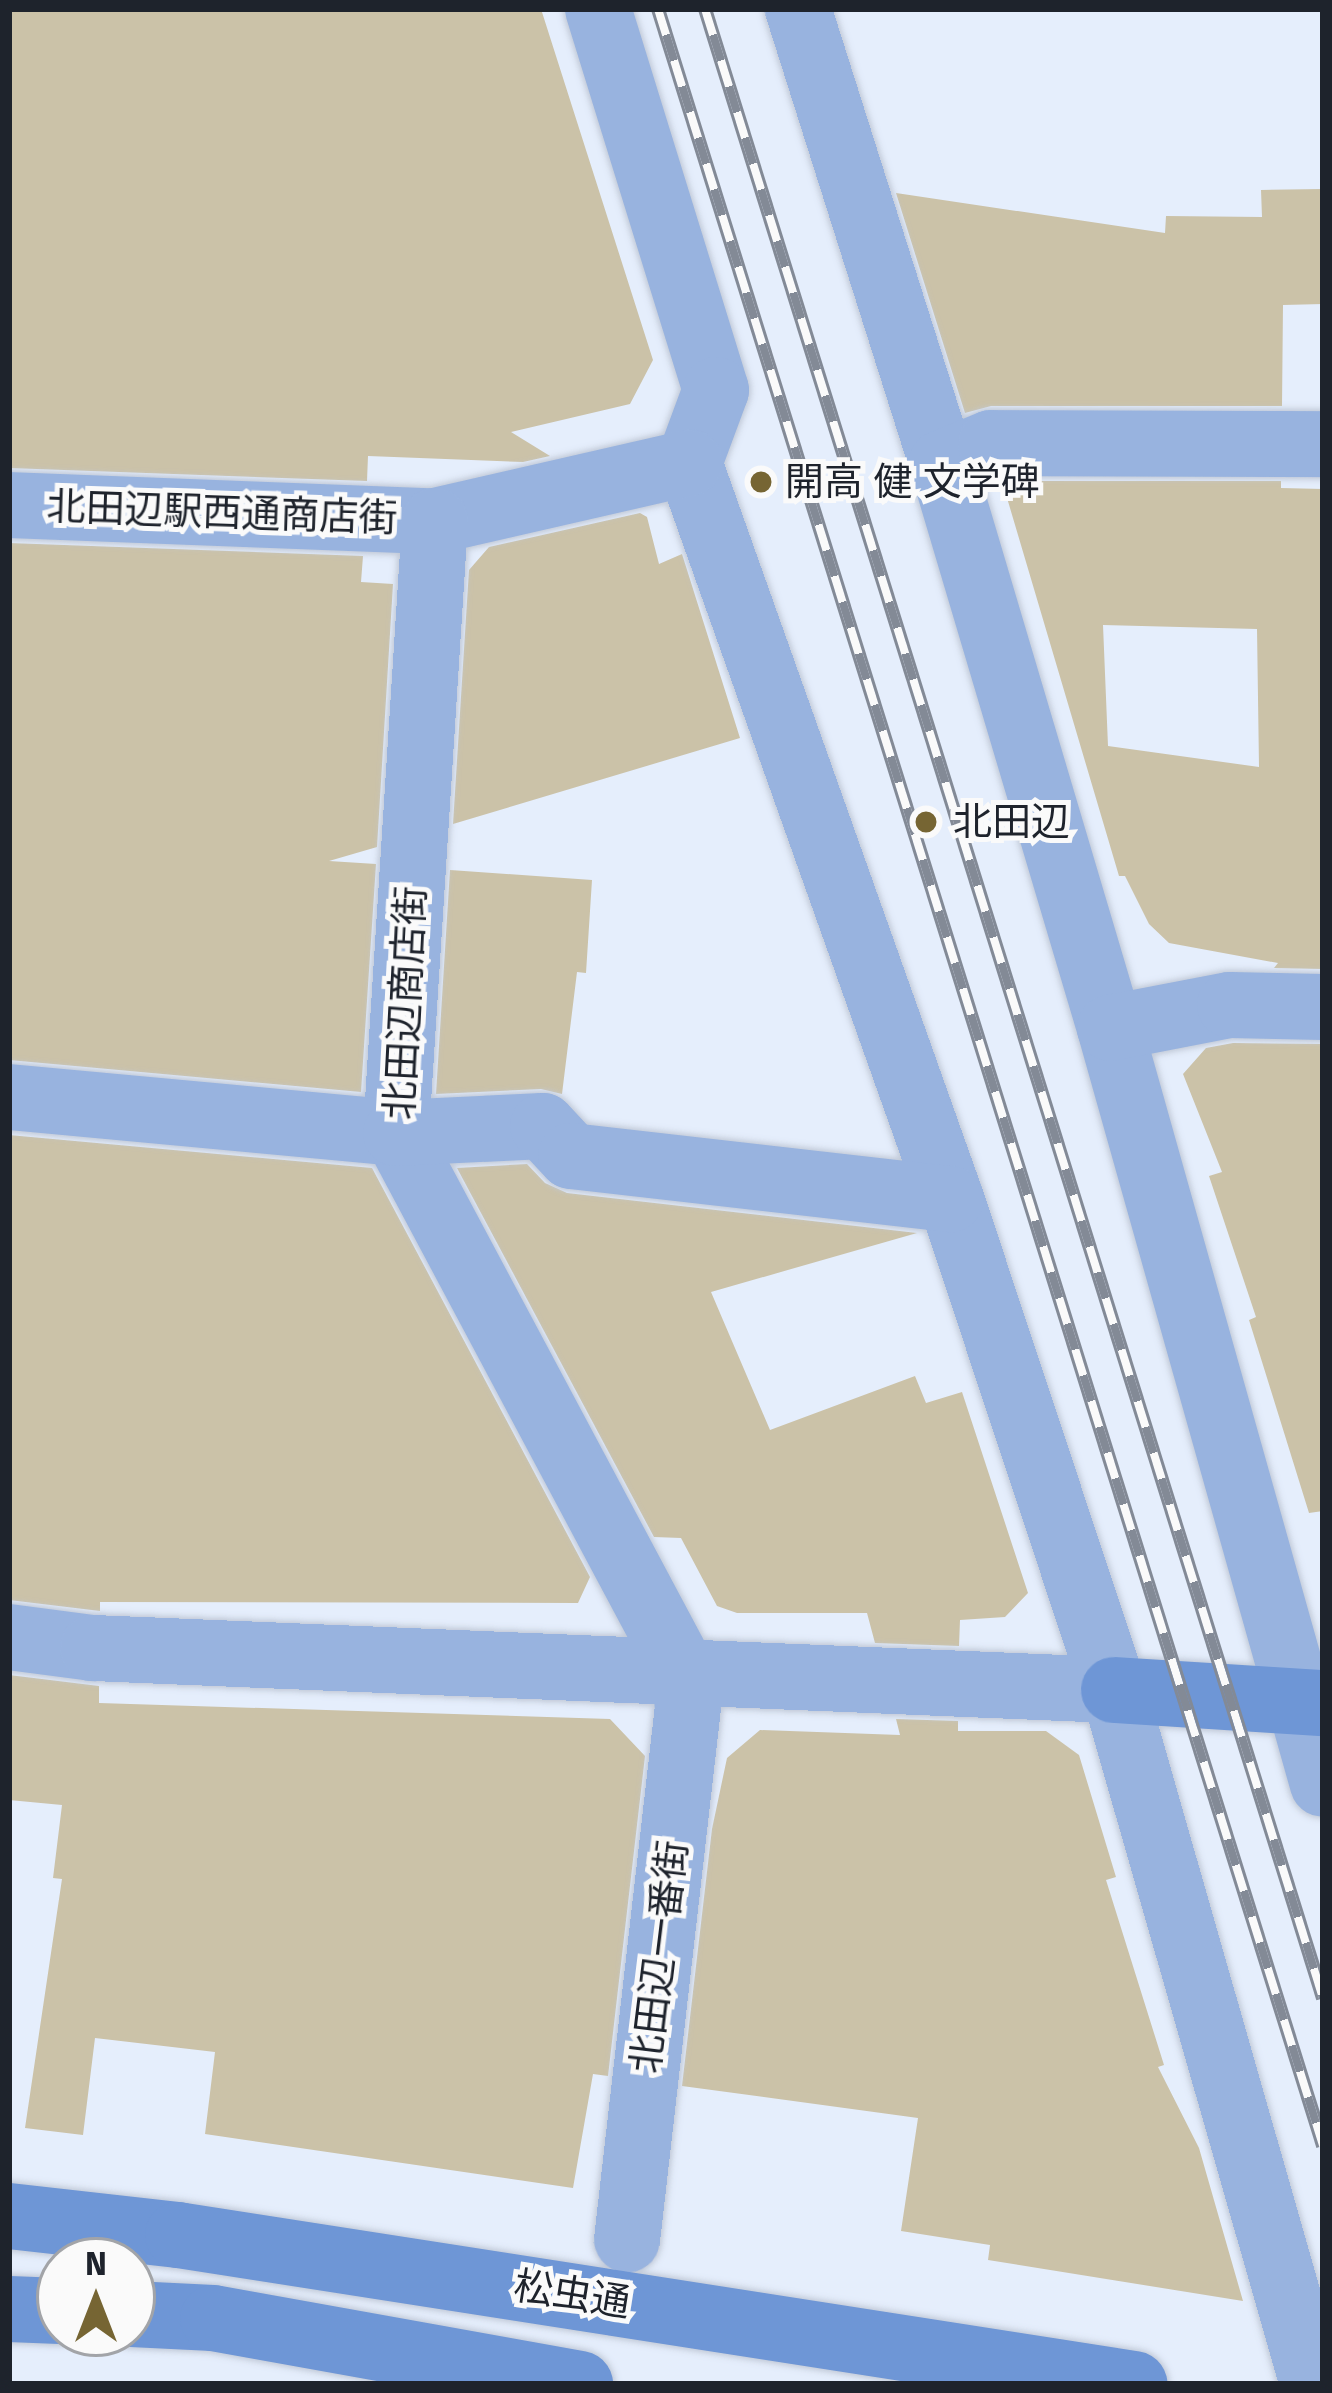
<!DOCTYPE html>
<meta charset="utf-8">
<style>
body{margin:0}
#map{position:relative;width:1332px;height:2393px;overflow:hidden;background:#e5eefc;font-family:"Fira Sans","Noto Sans JP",sans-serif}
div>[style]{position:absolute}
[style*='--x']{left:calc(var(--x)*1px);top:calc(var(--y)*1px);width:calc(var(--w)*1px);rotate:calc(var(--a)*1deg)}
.building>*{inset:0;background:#cbc2a8}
.roads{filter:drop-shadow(0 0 3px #c1c9d7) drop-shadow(0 0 3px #c1c9d7)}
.street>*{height:66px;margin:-33px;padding:0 33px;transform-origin:33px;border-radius:33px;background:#98b3df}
.secondary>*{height:66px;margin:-33px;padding:0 33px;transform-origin:33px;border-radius:33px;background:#6e96d6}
.rail>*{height:14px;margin-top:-7px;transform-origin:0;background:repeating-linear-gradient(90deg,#fafafa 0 27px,#838a96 0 54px);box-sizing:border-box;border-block:3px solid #838a96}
.dots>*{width:33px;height:33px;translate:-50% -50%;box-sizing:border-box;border:6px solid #fafafa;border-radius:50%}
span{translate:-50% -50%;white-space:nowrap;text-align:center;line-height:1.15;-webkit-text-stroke:10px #fafafa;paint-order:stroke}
.poi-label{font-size:39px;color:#1e232c}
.left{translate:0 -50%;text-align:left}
.street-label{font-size:39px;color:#1e232c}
.frame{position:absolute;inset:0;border:12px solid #1e232c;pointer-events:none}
.north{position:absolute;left:36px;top:2237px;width:120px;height:120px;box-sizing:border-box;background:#fafafa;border:3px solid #a2a4a8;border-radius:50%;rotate:0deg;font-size:33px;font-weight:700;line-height:48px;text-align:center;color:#1e232c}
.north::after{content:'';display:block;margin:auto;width:42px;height:54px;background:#766533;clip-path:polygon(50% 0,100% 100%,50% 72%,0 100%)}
</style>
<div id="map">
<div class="building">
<i style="clip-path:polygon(9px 9px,541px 9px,653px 360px,630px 404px,511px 432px,550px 456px,523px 462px,368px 456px,367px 481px,9px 468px)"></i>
<i style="clip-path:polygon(1323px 189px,1323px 304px,1283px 305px,1282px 406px,991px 406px,965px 413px,896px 193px,1165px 233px,1166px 216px,1262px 217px,1261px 190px)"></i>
<i style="clip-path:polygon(evenodd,1002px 481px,1281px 481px,1281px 488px,1323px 489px,1323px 969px,1274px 968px,1278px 963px,1169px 943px,1149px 924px,1125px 876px,1119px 876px,1002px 481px,1103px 625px,1257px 629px,1259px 767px,1108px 746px,1103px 625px)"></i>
<i style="clip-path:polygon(640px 513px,647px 517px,659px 564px,682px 554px,740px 738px,453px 824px,469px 570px,489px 547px)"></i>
<i style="clip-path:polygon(9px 543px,363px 556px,361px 582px,393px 584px,377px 847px,329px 861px,376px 864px,361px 1092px,9px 1060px)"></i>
<i style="clip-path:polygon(450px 870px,592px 880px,586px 973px,577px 972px,562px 1094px,541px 1089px,436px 1094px)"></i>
<i style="clip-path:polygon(1233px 1043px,1323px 1044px,1323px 1511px,1309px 1513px,1249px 1320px,1256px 1317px,1209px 1176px,1222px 1172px,1183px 1074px,1206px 1048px)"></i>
<i style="clip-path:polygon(9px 1135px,372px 1168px,590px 1577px,578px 1603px,100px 1602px,100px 1611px,9px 1600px)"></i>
<i style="clip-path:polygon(527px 1164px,545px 1183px,567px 1193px,917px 1233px,711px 1292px,770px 1430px,915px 1376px,926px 1403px,962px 1392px,1028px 1593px,1005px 1617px,960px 1620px,959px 1646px,875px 1643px,867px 1613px,737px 1613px,717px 1606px,681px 1538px,654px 1537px,457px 1168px)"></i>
<i style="clip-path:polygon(9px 1675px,99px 1686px,99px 1703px,610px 1719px,645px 1756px,608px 2076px,593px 2074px,573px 2188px,205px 2134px,215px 2052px,95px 2038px,83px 2135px,25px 2128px,62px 1879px,53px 1878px,62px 1805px,9px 1800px)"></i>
<i style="clip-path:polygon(896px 1719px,958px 1721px,958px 1731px,1046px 1731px,1079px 1755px,1116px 1877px,1106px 1880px,1164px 2065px,1158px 2067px,1199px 2148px,1243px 2301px,988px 2260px,990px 2245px,901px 2231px,918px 2118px,682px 2086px,712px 1829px,727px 1758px,760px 1730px,900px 1735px)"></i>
</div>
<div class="roads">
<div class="street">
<i style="--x:598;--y:9;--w:399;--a:72.8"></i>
<i style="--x:716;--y:390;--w:78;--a:110.3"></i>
<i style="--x:689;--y:463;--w:781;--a:70.41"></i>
<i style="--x:951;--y:1199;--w:517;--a:71.64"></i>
<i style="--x:1114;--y:1690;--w:722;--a:74"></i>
<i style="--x:798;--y:9;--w:476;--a:72.4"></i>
<i style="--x:942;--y:463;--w:589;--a:73.44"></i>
<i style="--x:1110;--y:1028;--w:785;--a:74.27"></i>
<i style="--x:942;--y:463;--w:53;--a:-22.2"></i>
<i style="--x:991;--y:443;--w:332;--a:0.2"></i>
<i style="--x:9;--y:505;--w:426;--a:2.2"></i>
<i style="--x:435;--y:521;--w:261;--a:-12.9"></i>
<i style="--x:435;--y:521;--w:613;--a:93.65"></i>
<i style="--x:396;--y:1133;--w:614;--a:61.93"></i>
<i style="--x:685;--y:1675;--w:32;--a:85"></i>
<i style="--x:688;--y:1707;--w:536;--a:96.53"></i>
<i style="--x:1110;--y:1028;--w:122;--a:-10.9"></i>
<i style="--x:1230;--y:1005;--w:93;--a:1.2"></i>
<i style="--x:9;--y:1097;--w:389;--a:5.3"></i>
<i style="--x:396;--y:1133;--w:147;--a:-2.7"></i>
<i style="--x:543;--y:1126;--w:41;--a:47"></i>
<i style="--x:571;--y:1156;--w:382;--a:6.5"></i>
<i style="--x:9;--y:1637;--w:85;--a:7.5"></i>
<i style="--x:93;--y:1648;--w:1022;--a:2.36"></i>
</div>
<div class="secondary">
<i style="--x:1114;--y:1690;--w:209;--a:3.6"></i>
<i style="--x:9;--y:2216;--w:170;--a:6.4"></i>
<i style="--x:178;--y:2235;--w:968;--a:8.86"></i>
<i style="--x:9;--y:2309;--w:51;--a:2.2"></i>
<i style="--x:132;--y:2314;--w:81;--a:2.8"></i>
<i style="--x:213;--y:2318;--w:373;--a:10.2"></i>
</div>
</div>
<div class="rail">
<i style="--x:658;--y:9;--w:2238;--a:72.71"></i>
<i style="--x:705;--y:9;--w:2083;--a:72.74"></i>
</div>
<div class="dots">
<i style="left:761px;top:482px;background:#766533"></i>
<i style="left:926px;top:822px;background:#766533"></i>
</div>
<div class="poi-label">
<span class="left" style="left:785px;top:482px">開高 健 文学碑</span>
<span class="left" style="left:953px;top:822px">北田辺</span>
</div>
<div class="street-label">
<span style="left:222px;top:513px;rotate:2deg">北田辺駅西通商店街</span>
<span style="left:406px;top:1003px;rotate:-87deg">北田辺商店街</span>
<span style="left:660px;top:1957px;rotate:-83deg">北田辺一番街</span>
<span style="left:572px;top:2295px;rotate:9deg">松虫通</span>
</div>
<div class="frame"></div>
<div class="north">N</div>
</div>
